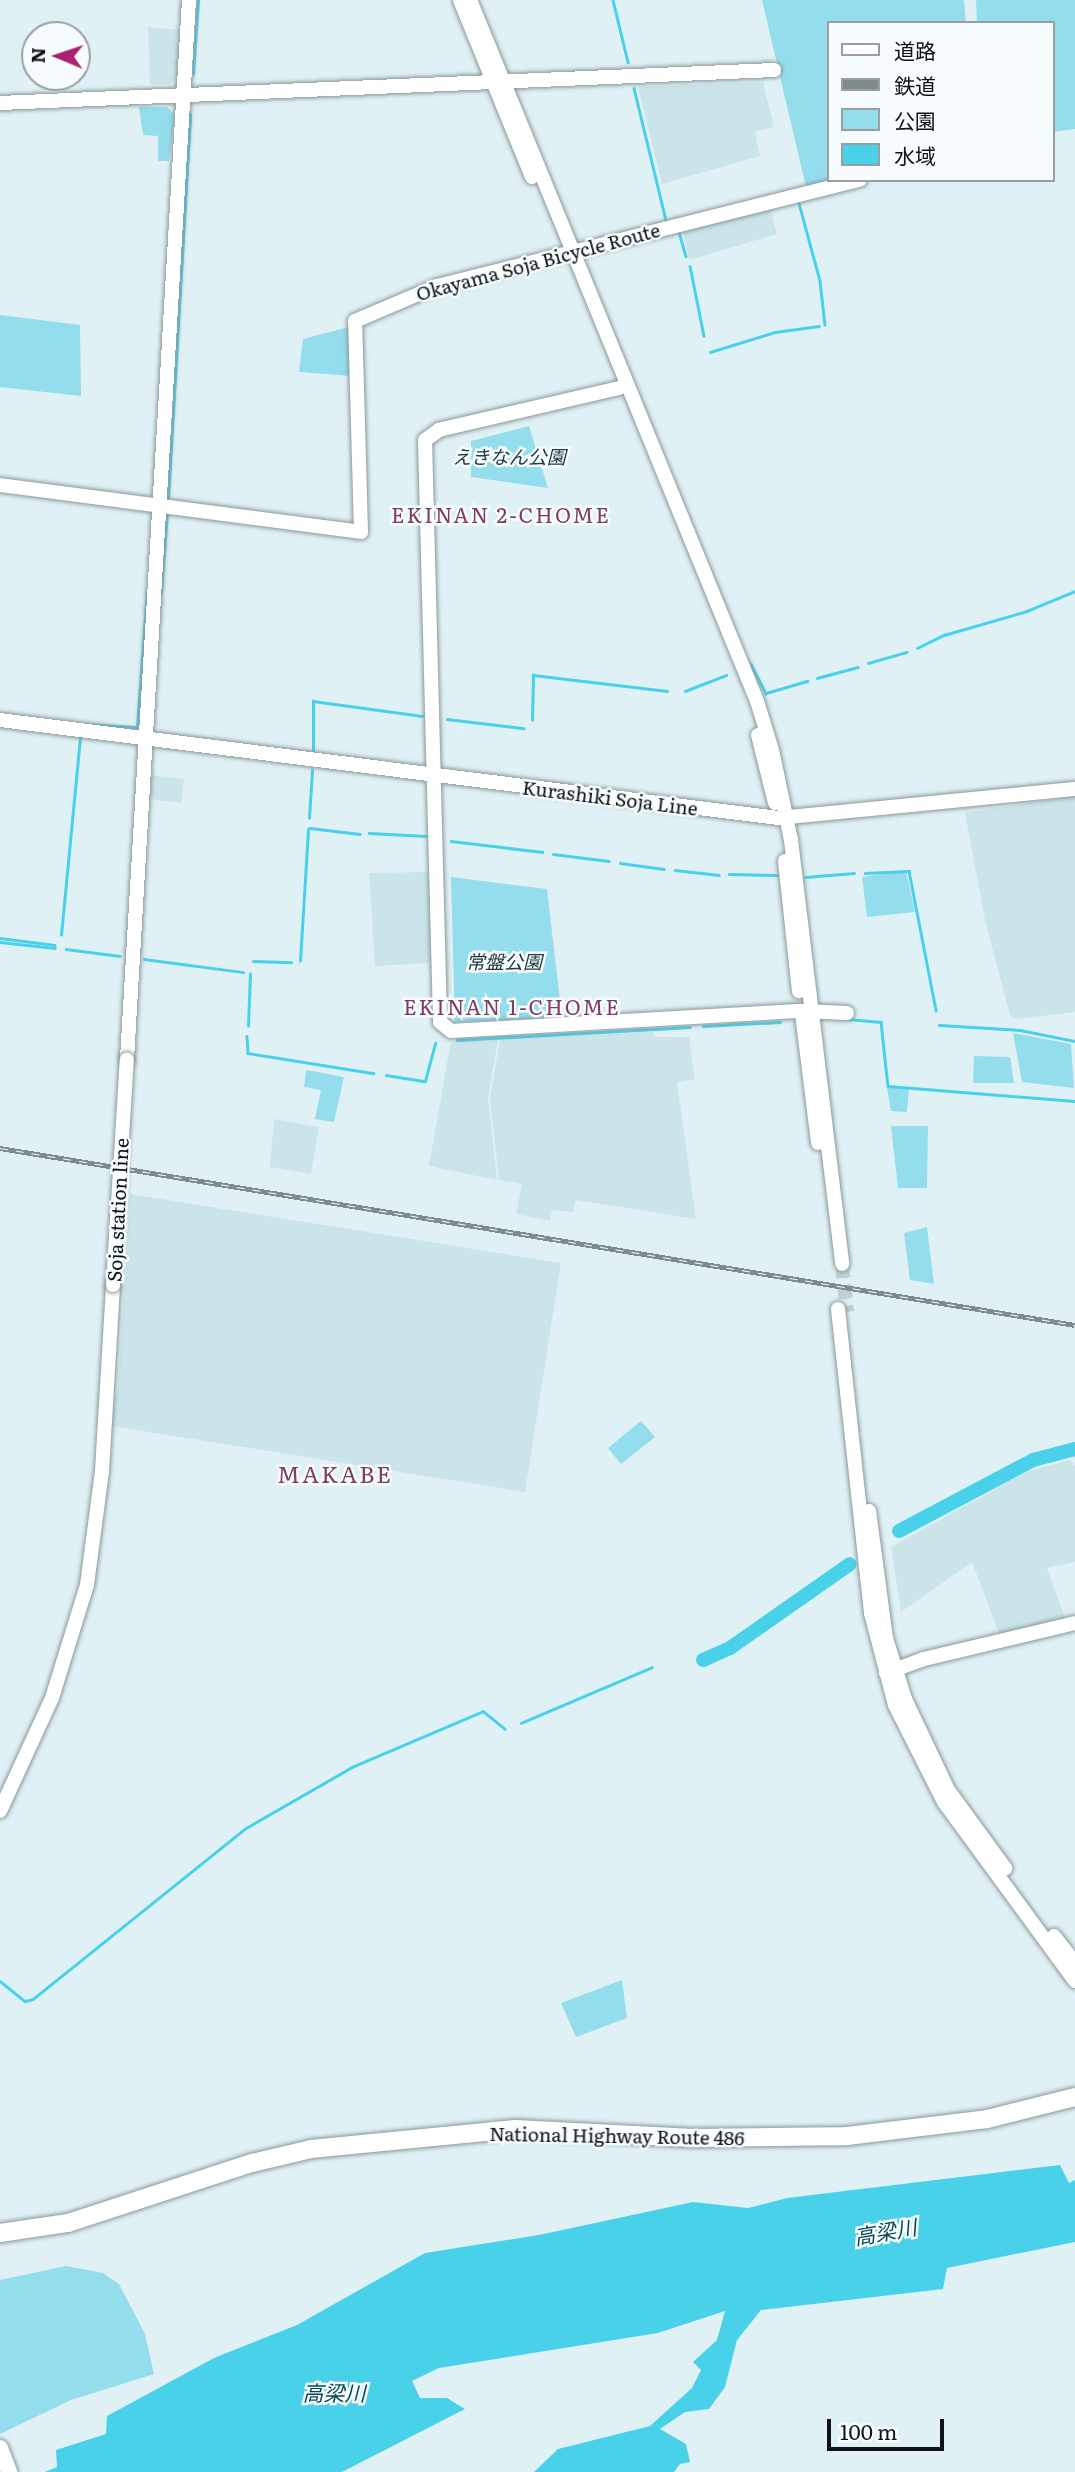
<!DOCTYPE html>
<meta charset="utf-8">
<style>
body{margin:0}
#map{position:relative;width:1075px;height:2472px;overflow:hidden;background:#e0f1f5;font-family:Literata,"Noto Sans JP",serif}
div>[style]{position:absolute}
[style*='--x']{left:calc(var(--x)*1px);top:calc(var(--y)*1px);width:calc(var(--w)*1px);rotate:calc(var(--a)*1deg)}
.built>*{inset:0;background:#cae4ea}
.green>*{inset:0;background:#94ddec}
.water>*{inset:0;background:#49d1ea}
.stream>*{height:2.5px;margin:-1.25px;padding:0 1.25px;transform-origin:1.25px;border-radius:1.25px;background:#49d1ea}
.river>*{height:14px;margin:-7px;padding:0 7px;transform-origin:7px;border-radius:7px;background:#49d1ea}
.secondary-tunnel>*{height:14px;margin-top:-7px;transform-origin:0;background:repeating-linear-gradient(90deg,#c0d0d3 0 14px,transparent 0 21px)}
.roads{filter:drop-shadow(0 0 2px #89989b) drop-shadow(0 0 2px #89989b)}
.secondary>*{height:14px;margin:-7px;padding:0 7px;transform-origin:7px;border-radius:7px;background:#fff}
.primary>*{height:16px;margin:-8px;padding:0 8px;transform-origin:8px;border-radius:8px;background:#fff}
.highway>*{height:18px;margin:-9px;padding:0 9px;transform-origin:9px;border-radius:9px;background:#fff}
.rail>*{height:5px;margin-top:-2.5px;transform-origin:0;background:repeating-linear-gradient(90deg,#f6fcfe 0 8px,#7f8a8d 0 16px);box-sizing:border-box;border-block:2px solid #7f8a8d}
.bridges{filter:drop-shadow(0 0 2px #89989b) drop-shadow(0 0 2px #89989b)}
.secondary-bridge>*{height:14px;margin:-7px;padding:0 7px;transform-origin:7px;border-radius:7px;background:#fff}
span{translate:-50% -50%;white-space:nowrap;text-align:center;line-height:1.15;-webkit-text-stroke:5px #f6fcfe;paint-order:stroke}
.street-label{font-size:19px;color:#0e1415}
.park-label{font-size:19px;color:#233a3f;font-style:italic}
.neighbourhood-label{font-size:21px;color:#803d5d;letter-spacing:2px}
.water-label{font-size:21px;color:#084650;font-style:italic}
.quarter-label{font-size:23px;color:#803d5d;letter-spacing:2px}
.legend{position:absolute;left:827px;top:21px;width:228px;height:161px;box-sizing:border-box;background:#f6fcfe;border:2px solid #999fa1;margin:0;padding:9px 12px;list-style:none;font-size:21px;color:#0e1415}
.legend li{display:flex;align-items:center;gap:14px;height:35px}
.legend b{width:35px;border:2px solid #999fa1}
.north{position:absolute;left:21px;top:21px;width:70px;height:70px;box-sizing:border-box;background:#f6fcfe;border:2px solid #999fa1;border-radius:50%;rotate:272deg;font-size:19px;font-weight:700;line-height:28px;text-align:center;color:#0e1415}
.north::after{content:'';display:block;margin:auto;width:24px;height:32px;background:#a9246e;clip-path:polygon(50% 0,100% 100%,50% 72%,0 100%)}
.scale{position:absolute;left:827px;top:2419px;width:117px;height:32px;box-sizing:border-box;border:4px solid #0e1415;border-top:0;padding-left:9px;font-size:21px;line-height:24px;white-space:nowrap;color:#0e1415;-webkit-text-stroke:5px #f6fcfe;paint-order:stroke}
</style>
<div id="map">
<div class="built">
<i style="clip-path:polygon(148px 27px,180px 30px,178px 75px,170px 84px,150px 84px)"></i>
<i style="clip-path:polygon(763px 82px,774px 127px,755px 131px,760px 156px,662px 184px,638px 87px)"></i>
<i style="clip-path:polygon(770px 208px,777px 234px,689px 260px,682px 229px)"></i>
<i style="clip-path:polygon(150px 775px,184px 779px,181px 803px,151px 799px)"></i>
<i style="clip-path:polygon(1075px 796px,1075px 1012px,1016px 1019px,1010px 1015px,985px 920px,965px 813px)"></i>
<i style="clip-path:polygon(429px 872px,431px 963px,375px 966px,369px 873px)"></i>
<i style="clip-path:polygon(653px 1032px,654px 1037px,689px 1037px,695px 1079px,677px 1082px,696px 1219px,576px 1200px,573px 1212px,552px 1210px,550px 1221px,516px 1214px,522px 1184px,499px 1180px,490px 1099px,500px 1039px)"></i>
<i style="clip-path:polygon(498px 1040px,488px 1098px,497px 1180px,429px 1166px,450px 1046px,455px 1041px)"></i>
<i style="clip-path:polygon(274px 1119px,319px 1127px,311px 1174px,270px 1167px)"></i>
<i style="clip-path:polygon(130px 1194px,561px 1263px,525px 1492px,111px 1426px,118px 1387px)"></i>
<i style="clip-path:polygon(1069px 1460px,1075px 1465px,1075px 1562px,1047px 1568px,1066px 1621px,1001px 1638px,972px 1562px,901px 1612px,891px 1547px,1026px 1472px)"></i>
</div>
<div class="green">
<i style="clip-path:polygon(762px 0,964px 0,966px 23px,828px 23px,830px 180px,806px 187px)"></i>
<i style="clip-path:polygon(976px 0,1075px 0,1075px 129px,1052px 132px,1052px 23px,977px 23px)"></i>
<i style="clip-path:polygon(139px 107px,167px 107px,175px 115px,169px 161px,158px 161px,158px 136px,143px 135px)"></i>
<i style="clip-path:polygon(0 315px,80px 325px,81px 396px,0 387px)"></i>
<i style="clip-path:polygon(349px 327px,352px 376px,299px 372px,303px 339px)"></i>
<i style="clip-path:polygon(529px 426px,548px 488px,471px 477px,471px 441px)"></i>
<i style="clip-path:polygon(906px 871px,915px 912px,867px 917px,862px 877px)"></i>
<i style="clip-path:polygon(451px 877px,547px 889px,562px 1018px,455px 1022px)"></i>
<i style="clip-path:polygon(1013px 1033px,1071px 1044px,1074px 1088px,1022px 1082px)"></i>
<i style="clip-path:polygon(974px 1056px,1010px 1057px,1014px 1083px,973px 1083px)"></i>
<i style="clip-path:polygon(306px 1070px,344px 1077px,334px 1122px,315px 1119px,321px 1090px,304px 1087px)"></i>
<i style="clip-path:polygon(887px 1087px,909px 1089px,907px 1112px,891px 1111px)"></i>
<i style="clip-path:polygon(891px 1126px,928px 1126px,927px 1188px,898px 1188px)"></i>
<i style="clip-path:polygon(927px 1227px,934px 1284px,910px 1280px,904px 1233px)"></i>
<i style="clip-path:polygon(641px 1421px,655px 1437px,621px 1464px,608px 1448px)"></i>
<i style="clip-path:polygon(622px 1980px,627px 2018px,576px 2037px,561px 2003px)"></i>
<i style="clip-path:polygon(66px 2266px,103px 2273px,119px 2284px,145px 2334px,154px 2374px,71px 2400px,0 2434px,0 2280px)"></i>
</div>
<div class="water">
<i style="clip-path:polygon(1060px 2165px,1069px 2183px,1075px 2180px,1075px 2242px,947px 2268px,943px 2289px,761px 2310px,737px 2340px,725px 2387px,709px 2409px,685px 2412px,660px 2429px,686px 2444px,690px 2462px,680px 2464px,674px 2472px,534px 2472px,558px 2449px,650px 2426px,692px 2388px,701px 2370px,693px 2362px,717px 2340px,725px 2311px,658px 2333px,439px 2368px,412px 2381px,420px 2398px,447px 2398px,465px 2409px,342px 2472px,45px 2472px,57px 2467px,56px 2450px,106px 2434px,107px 2416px,214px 2358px,297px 2325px,425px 2253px,539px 2235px,693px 2202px,748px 2208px,787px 2198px)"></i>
</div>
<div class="stream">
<i style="--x:613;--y:0;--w:64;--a:76.4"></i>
<i style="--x:193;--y:74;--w:74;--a:-86.1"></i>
<i style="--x:634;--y:88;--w:136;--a:76.4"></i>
<i style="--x:799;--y:203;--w:81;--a:74.9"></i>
<i style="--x:820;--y:281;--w:44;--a:83.5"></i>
<i style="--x:679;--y:232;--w:25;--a:74"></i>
<i style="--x:690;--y:266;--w:71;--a:78.7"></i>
<i style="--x:710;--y:352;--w:68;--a:-17.1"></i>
<i style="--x:775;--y:332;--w:44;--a:-7.8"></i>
<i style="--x:168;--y:499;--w:385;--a:-86.7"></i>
<i style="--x:161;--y:593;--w:81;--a:-85.8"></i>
<i style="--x:917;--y:648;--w:30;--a:-26"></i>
<i style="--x:944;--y:635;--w:86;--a:-16.1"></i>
<i style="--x:1027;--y:611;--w:52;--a:-22.6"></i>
<i style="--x:868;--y:663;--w:40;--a:-16"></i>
<i style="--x:751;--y:664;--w:33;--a:63"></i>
<i style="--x:766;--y:693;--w:43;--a:-16.3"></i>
<i style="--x:817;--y:678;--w:42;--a:-15"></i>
<i style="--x:685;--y:691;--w:44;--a:-21.3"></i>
<i style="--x:447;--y:719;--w:77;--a:6.8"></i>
<i style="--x:532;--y:720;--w:45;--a:-88.7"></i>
<i style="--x:533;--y:675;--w:135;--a:6.8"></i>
<i style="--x:82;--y:724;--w:55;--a:3.1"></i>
<i style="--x:137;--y:727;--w:135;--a:-85.8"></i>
<i style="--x:313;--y:751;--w:50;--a:-90"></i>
<i style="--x:313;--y:701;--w:110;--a:7.8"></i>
<i style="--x:309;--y:818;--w:48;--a:-86.4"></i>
<i style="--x:310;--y:828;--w:50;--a:6.8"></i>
<i style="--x:369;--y:833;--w:57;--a:3"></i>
<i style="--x:451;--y:841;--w:92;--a:6.9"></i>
<i style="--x:553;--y:854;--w:56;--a:7.1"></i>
<i style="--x:620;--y:863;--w:44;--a:7.8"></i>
<i style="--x:675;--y:870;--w:44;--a:6.5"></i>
<i style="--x:865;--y:873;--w:44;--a:-2.6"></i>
<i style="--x:909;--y:871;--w:142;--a:79"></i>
<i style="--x:729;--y:874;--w:48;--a:1.2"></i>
<i style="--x:805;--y:877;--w:49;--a:-4.7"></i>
<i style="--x:61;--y:935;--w:198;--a:-84.5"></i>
<i style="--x:0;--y:938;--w:55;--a:7.3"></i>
<i style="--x:0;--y:942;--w:55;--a:6.2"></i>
<i style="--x:66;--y:949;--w:54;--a:7.4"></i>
<i style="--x:144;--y:959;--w:100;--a:7.5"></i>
<i style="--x:253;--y:961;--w:38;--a:2"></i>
<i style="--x:300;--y:961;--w:132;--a:-86.5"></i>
<i style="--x:848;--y:1019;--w:33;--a:5"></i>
<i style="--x:881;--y:1022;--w:64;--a:83.8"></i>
<i style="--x:888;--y:1086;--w:188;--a:4.6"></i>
<i style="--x:939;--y:1025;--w:81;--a:3.5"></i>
<i style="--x:1020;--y:1030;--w:56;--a:11.3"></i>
<i style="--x:248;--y:1026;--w:52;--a:-87.8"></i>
<i style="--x:703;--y:1026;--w:77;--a:-3"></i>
<i style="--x:247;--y:1036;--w:17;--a:87"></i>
<i style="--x:248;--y:1053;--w:127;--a:9.1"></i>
<i style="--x:457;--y:1040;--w:233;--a:-3.2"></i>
<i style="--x:386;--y:1075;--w:39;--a:9"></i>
<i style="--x:425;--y:1081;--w:39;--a:-75"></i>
<i style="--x:521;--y:1723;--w:142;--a:-23.1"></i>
<i style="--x:0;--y:1981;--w:32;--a:39"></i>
<i style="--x:25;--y:2001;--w:8;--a:-14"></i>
<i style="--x:33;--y:1999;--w:273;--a:-38.8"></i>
<i style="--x:246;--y:1828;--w:122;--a:-29.9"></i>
<i style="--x:352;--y:1767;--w:142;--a:-23.1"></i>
<i style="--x:483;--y:1711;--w:28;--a:39"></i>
</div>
<div class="river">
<i style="--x:899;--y:1531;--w:152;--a:-27.9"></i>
<i style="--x:1033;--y:1460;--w:43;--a:-14.7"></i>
<i style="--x:703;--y:1660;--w:30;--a:-24"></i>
<i style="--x:730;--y:1648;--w:146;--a:-35"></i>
</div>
<div class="secondary-tunnel">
<i style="--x:842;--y:1264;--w:48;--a:84.1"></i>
</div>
<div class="roads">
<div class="secondary">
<i style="--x:460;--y:0;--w:191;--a:67.9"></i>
<i style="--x:470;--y:0;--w:757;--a:67.74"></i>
<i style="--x:757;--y:701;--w:51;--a:73"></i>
<i style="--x:772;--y:750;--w:92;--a:78.1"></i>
<i style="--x:791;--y:840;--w:427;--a:83.1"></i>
<i style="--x:0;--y:103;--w:775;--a:-2.44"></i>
<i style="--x:619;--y:388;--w:185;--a:166.9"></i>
<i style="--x:439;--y:430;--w:17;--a:144"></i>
<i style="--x:425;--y:440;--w:582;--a:88.52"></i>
<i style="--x:440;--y:1022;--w:14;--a:39"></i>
<i style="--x:451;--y:1031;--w:351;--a:-3.3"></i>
<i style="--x:801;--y:1011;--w:46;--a:2.5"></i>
<i style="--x:0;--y:485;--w:364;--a:7.4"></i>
<i style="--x:361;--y:532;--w:211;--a:-91.6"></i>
<i style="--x:355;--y:321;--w:89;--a:-23.1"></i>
<i style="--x:437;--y:286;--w:436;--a:-14.1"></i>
<i style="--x:0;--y:720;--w:784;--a:7.18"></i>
<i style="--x:778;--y:818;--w:298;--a:-5.6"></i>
<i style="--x:758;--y:735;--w:70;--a:76"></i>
<i style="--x:785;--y:861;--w:131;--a:83.9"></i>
<i style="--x:802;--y:1014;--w:130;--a:82.9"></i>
<i style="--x:127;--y:1059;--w:1061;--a:-86.65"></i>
<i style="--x:838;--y:1309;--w:306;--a:83.8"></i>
<i style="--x:871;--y:1613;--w:95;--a:75.4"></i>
<i style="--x:895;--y:1705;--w:109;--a:63.2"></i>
<i style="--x:944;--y:1802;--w:222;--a:53.8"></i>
<i style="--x:869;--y:1511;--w:128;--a:82.4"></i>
<i style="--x:886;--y:1638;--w:64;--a:72.7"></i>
<i style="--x:905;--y:1699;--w:101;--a:64.7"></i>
<i style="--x:948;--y:1790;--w:97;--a:53.8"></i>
<i style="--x:886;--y:1673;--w:40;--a:-20.2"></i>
<i style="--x:924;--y:1659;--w:155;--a:-13.4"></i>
<i style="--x:0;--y:1811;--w:124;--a:-65.3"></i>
<i style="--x:52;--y:1698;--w:118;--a:-72.8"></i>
<i style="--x:87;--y:1585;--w:115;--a:-82.5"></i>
<i style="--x:102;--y:1471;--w:186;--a:-86.6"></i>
<i style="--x:1054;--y:1936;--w:34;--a:52"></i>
</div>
<div class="primary">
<i style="--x:0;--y:2448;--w:26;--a:69"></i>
</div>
<div class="highway">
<i style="--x:0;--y:2233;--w:69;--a:-8.4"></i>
<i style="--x:68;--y:2223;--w:194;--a:-18.1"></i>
<i style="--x:252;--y:2163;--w:61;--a:-13.3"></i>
<i style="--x:311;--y:2149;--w:205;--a:-5.6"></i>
<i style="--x:515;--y:2129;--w:179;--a:2.9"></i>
<i style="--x:694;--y:2138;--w:153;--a:-0.7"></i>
<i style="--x:847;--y:2136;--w:141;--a:-6.9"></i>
<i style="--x:987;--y:2119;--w:91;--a:-14"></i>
</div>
</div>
<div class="rail">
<i style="--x:0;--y:1148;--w:1089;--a:9.35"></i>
</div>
<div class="bridges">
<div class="secondary-bridge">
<i style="--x:113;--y:1285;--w:226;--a:-86.5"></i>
</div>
</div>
<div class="street-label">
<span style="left:538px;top:262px;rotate:-15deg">Okayama Soja Bicycle Route</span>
<span style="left:610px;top:798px;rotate:7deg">Kurashiki Soja Line</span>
<span style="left:118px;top:1210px;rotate:-87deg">Soja station line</span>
<span style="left:617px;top:2136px;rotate:1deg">National Highway Route 486</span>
</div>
<div class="park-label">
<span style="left:509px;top:457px">えきなん公園</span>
<span style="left:504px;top:962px">常盤公園</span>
</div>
<div class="neighbourhood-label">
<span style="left:501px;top:514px">EKINAN 2-CHOME</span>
<span style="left:512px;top:1006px">EKINAN 1-CHOME</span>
</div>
<div class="water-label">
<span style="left:885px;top:2231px;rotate:-10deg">高梁川</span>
<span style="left:334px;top:2392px">高梁川</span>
</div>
<div class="quarter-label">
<span style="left:335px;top:1473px">MAKABE</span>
</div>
<ul class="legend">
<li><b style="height:9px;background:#fff"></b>道路</li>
<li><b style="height:9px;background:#7f8a8d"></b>鉄道</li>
<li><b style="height:19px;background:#94ddec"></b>公園</li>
<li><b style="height:19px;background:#49d1ea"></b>水域</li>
</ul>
<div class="north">N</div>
<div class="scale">100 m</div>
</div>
